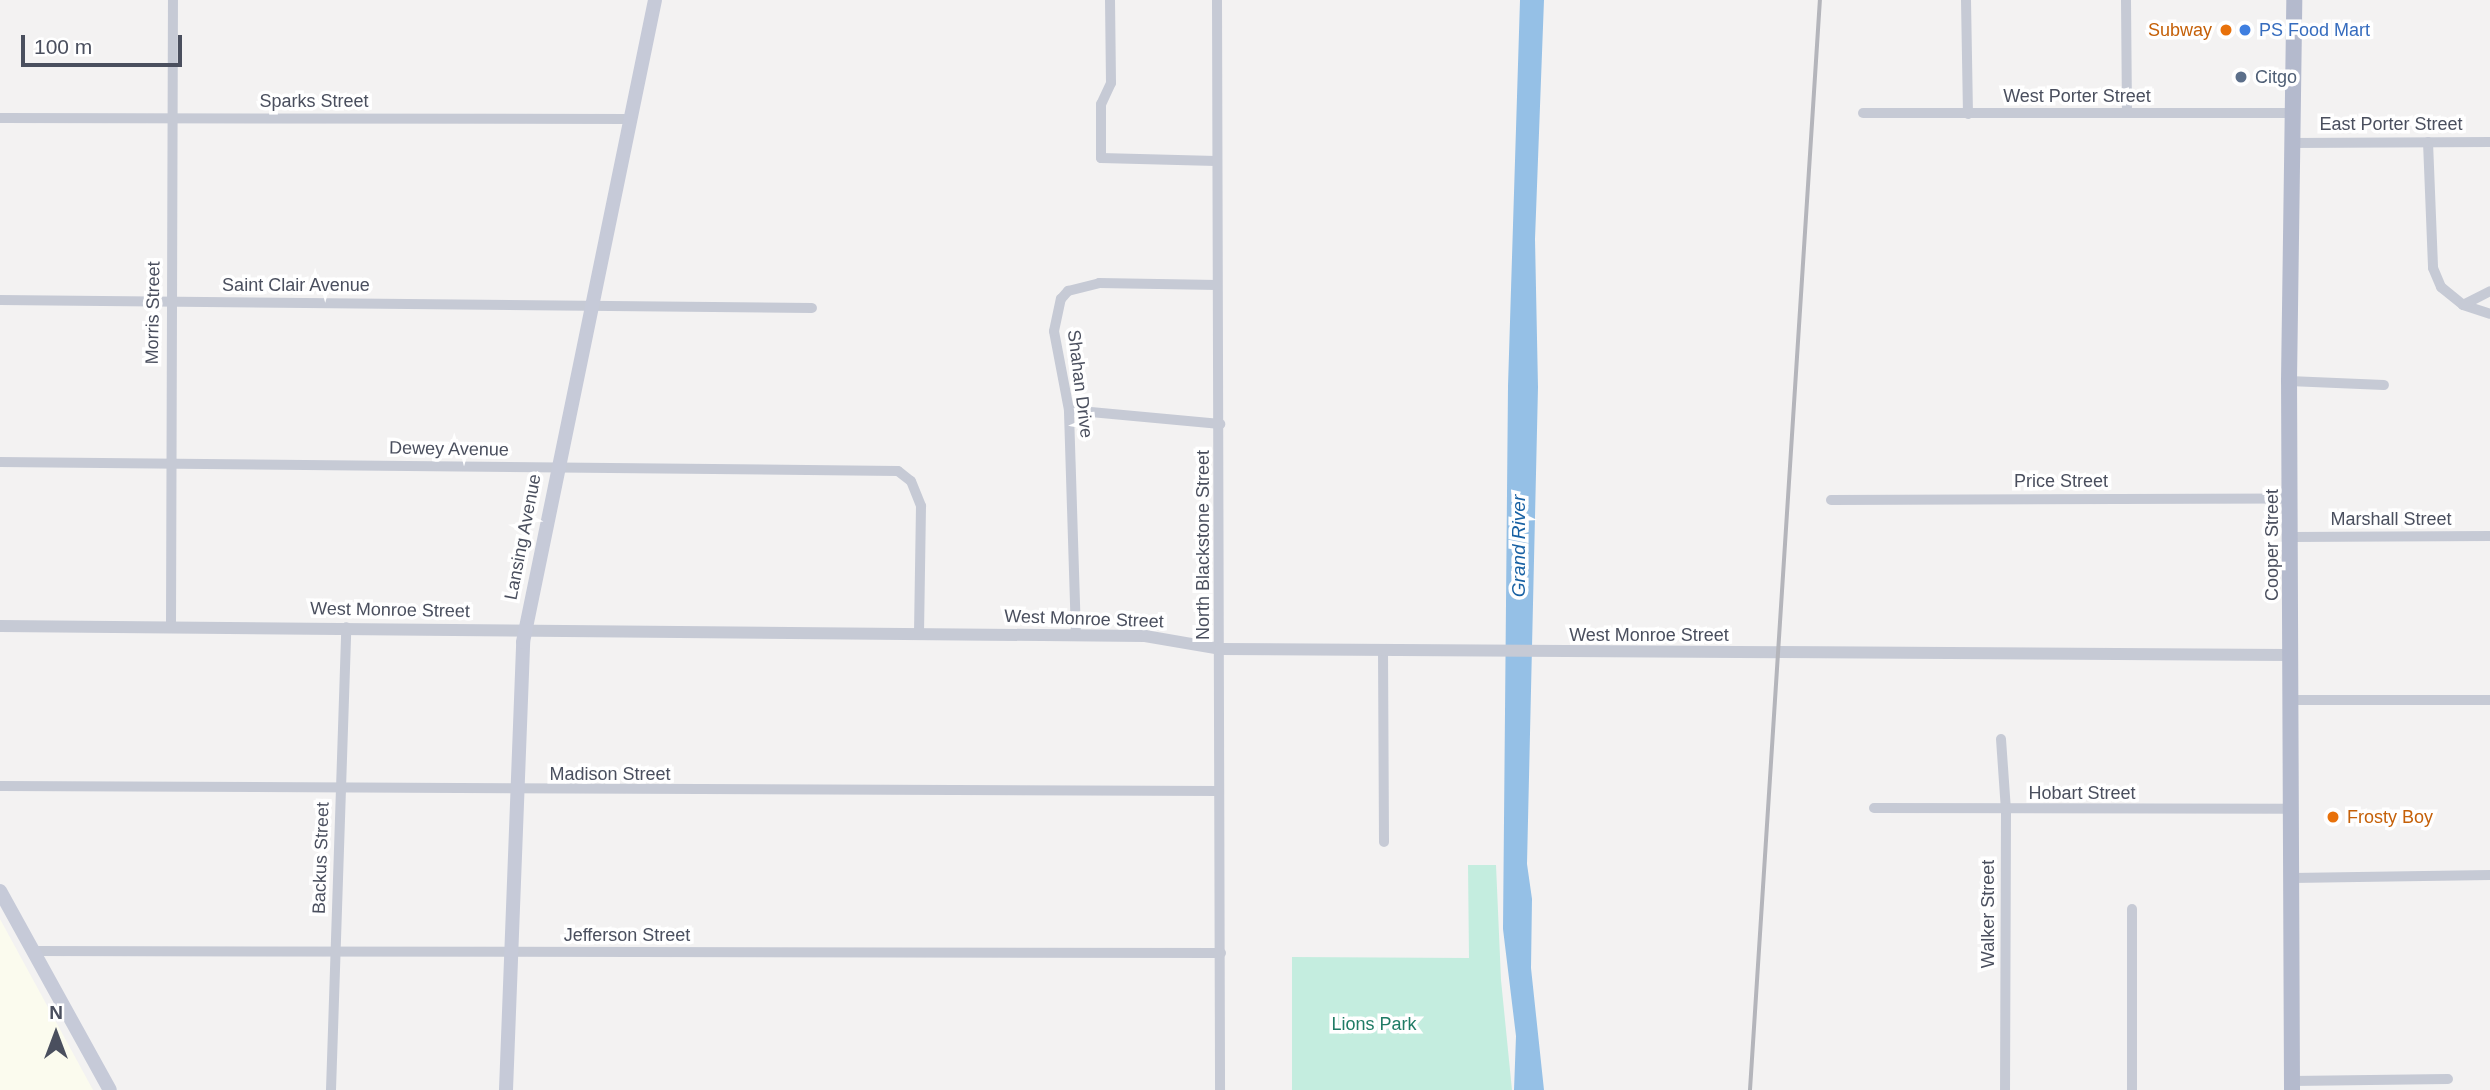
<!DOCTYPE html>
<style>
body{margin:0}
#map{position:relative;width:2490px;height:1090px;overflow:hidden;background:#f3f2f2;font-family:Helvetica,sans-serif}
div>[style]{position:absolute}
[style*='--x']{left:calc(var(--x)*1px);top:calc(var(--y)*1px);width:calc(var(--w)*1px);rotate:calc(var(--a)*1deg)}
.commercial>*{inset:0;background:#fbfbee}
.green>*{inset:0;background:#c4eddf}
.water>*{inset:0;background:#95c0e6}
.minor>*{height:10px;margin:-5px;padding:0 5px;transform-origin:5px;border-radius:5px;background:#c6cad5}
.tertiary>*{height:12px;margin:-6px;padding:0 6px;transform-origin:6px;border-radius:6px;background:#c6cad5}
.secondary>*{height:14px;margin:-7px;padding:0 7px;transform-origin:7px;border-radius:7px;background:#c6cad8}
.primary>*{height:16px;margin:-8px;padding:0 8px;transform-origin:8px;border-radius:8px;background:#b4bacd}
.rail>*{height:3.5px;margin:-1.75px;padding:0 1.75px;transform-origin:1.75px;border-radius:1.75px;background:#b4b5bb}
.dots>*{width:19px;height:19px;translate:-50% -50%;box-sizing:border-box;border:4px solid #fff;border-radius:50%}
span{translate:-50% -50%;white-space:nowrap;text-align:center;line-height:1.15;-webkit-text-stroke:7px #fff;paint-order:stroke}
.food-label{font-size:18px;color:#c56008}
.right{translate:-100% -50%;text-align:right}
.left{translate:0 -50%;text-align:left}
.shop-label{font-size:18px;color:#366cbe}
.service-label{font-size:18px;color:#4e5e75}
.street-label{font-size:18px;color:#4a4f5e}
.park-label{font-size:18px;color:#1f7b65}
.water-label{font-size:19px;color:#1861a3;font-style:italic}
.north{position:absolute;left:21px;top:999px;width:70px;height:70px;-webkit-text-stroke:5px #fff;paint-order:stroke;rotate:0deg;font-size:19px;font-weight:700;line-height:28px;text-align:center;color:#4a4f5e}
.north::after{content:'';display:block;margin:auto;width:24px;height:32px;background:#4a4f5e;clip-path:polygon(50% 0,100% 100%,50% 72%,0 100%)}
.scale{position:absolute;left:21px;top:35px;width:161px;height:32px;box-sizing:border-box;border:4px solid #4a4f5e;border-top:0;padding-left:9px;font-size:21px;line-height:24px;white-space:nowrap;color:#4a4f5e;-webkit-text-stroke:5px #fff;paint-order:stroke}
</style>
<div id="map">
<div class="commercial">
<i style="clip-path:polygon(0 919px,93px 1090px,0 1090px)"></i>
</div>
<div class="green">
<i style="clip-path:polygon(1468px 865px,1496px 865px,1501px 980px,1512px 1090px,1292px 1090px,1292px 957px,1469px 958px)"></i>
</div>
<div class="water">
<i style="clip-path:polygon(1520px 0,1544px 0,1535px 239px,1538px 387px,1527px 864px,1532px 899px,1531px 968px,1544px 1090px,1514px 1090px,1516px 1036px,1503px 929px,1508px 386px)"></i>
</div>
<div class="minor">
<i style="--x:1110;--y:0;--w:83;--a:89.3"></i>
<i style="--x:1111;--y:83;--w:23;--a:115"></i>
<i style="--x:1101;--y:104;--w:54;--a:90"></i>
<i style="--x:1101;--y:158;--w:115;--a:1.5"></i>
<i style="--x:1217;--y:0;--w:1090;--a:89.84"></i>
<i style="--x:1966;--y:0;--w:114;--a:89"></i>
<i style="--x:2126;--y:0;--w:113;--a:89.5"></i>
<i style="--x:1863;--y:113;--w:428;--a:0"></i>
<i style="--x:0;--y:118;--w:629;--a:0.09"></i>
<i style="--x:2428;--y:142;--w:126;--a:87.7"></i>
<i style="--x:2433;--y:268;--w:21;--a:67"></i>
<i style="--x:2441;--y:287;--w:28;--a:39"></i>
<i style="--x:2463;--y:305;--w:28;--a:18"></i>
<i style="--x:2291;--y:143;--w:199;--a:-0.3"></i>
<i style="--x:0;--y:300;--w:812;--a:0.56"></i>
<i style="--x:2463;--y:305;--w:30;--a:-27"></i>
<i style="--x:2289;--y:381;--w:95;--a:2.4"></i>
<i style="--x:1069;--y:410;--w:152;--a:5.3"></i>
<i style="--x:0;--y:462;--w:898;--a:0.57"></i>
<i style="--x:898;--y:471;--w:16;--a:38"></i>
<i style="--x:911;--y:481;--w:27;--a:68"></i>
<i style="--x:921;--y:506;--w:127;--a:90.9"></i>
<i style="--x:1831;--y:500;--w:460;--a:-0.2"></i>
<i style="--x:2292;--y:537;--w:198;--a:-0.3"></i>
<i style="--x:171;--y:626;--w:626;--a:-89.82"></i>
<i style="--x:1076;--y:635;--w:225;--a:-91.8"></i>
<i style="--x:1069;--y:410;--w:80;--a:-100.8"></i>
<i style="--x:1054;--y:331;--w:33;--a:-78"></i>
<i style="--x:1061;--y:299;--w:11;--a:-49"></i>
<i style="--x:1068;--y:291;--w:32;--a:-14"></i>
<i style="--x:1099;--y:283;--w:118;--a:1"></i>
<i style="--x:1383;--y:651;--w:191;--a:89.7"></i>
<i style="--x:2292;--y:700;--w:198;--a:0"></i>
<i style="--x:2001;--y:739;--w:72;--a:86"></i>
<i style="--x:2006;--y:811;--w:279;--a:90.2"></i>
<i style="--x:0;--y:786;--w:1219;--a:0.24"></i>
<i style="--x:1874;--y:808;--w:417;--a:0.1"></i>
<i style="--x:2292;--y:878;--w:198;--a:-0.9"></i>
<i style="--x:2132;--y:909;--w:181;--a:90"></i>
<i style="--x:34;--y:951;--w:1187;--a:0.1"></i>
<i style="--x:2292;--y:1081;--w:156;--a:-0.7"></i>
<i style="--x:331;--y:1090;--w:463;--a:-88.1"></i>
</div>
<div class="tertiary">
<i style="--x:0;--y:626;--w:1145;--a:0.5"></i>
<i style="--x:1145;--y:636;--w:76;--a:9.8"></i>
<i style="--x:1220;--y:649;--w:1071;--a:0.32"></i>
</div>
<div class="secondary">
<i style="--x:0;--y:891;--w:227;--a:61.1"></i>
<i style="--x:506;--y:1090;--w:448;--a:-87.8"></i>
<i style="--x:523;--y:642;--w:655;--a:-78.38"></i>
</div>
<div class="primary">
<i style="--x:2292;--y:1090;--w:709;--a:-90.24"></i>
<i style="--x:2289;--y:381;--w:381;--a:-89.2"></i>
</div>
<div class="rail">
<i style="--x:1750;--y:1090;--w:1092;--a:-86.33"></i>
</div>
<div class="dots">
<i style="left:2226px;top:30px;background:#e8710a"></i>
<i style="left:2245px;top:30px;background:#3f7fe0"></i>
<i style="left:2241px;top:77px;background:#5c6f8a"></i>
<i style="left:2333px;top:817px;background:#e8710a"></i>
</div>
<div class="food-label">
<span class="right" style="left:2212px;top:30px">Subway</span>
<span class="left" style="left:2347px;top:817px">Frosty Boy</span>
</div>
<div class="shop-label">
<span class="left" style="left:2259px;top:30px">PS Food Mart</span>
</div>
<div class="service-label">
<span class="left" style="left:2255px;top:77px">Citgo</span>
</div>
<div class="street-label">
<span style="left:2077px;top:96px">West Porter Street</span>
<span style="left:314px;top:101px">Sparks Street</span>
<span style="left:2391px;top:124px">East Porter Street</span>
<span style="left:296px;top:285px">Saint Clair Avenue</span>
<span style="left:153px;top:313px;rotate:-89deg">Morris Street</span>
<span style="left:1080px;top:384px;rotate:83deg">Shahan Drive</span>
<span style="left:449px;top:449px;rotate:1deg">Dewey Avenue</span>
<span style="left:2061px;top:481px">Price Street</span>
<span style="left:2391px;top:519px">Marshall Street</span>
<span style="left:523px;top:537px;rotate:-79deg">Lansing Avenue</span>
<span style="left:1203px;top:545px;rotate:-90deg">North Blackstone Street</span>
<span style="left:2272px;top:545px;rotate:-90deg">Cooper Street</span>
<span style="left:390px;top:610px;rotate:1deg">West Monroe Street</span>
<span style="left:1084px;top:619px;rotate:2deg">West Monroe Street</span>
<span style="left:1649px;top:635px">West Monroe Street</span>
<span style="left:610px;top:774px">Madison Street</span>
<span style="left:2082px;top:793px">Hobart Street</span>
<span style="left:321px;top:858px;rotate:-88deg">Backus Street</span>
<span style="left:1988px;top:914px;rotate:-90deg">Walker Street</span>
<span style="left:627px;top:935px">Jefferson Street</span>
</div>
<div class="park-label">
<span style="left:1374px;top:1024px">Lions Park</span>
</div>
<div class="water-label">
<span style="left:1519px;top:546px;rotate:-90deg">Grand River</span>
</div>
<div class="north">N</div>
<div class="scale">100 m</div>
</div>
